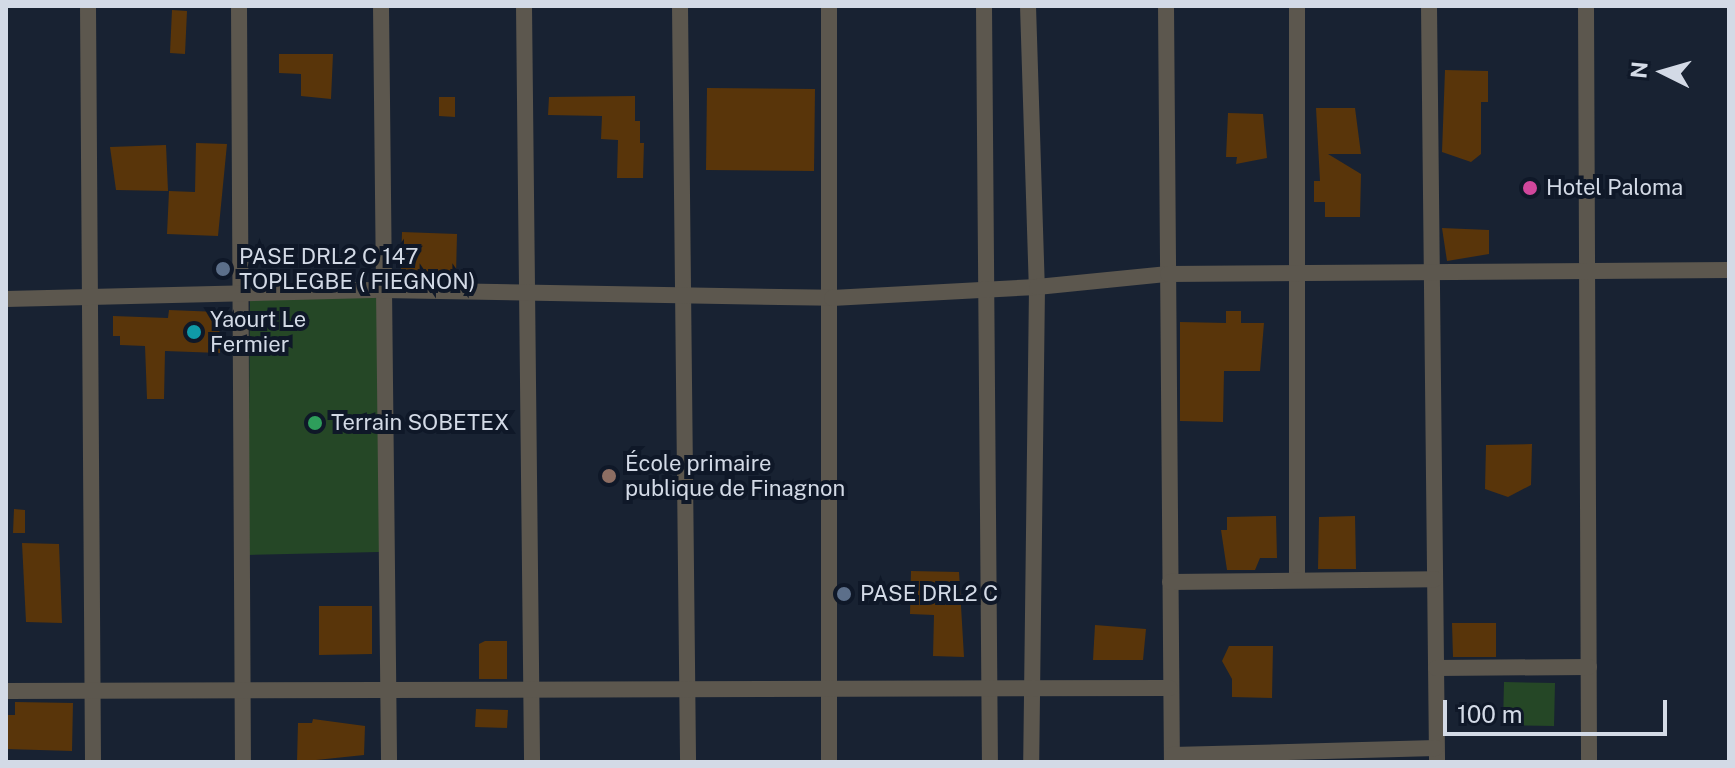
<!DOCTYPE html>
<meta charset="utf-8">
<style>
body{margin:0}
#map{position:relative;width:1735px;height:768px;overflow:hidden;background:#182232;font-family:"Public Sans",sans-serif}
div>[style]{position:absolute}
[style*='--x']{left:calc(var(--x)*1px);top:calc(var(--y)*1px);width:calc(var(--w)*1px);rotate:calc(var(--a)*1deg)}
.green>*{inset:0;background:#254726}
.building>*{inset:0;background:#59350a}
.street>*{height:16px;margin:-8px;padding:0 8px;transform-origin:8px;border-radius:8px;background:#5c574e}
.dots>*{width:22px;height:22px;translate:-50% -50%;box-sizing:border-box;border:4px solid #0f1828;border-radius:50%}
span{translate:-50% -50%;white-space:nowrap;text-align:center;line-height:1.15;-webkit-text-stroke:8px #0f1828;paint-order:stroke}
.poi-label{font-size:22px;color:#d3dae6}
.left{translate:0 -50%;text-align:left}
.frame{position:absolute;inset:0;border:8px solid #d3dae6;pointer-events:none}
.north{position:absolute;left:1623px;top:32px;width:80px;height:80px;-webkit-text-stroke:6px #0f1828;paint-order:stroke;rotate:275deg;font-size:22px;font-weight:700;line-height:32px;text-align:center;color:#d3dae6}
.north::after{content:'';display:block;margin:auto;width:28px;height:36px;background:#d3dae6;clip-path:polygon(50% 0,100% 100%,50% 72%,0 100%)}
.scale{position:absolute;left:1443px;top:700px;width:224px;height:36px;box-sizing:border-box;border:4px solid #d3dae6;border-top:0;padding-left:10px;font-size:24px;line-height:28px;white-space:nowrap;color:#d3dae6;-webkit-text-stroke:6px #0f1828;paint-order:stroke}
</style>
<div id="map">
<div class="green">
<i style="clip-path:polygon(383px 292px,379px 552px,248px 555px,250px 293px)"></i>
<i style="clip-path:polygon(1504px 682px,1555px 683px,1554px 726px,1503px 725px)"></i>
</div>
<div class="building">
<i style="clip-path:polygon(172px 10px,187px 11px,185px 54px,170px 53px)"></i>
<i style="clip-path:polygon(279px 54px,333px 54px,331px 99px,301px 96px,301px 74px,279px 73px)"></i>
<i style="clip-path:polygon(1445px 70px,1488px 71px,1488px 102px,1481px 102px,1481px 154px,1471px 162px,1442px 152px)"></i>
<i style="clip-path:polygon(707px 88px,815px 89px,814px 171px,706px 170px)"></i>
<i style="clip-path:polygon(635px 96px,635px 121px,640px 121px,640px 143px,644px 143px,643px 178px,617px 178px,618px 140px,601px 139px,602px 116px,548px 115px,549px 97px)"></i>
<i style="clip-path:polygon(439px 97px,455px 97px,455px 117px,439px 116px)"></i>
<i style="clip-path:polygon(1316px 108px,1355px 108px,1361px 154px,1328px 154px,1361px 174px,1360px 217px,1325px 217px,1325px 202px,1314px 202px,1314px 181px,1320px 181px)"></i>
<i style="clip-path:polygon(1228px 113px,1263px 114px,1267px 158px,1236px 164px,1237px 157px,1226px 157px)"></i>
<i style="clip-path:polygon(196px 143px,227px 144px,218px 236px,167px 234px,169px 191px,195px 192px)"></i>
<i style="clip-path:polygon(166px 145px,168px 191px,116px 190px,110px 147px)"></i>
<i style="clip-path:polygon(1442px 228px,1489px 230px,1489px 254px,1447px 261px)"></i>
<i style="clip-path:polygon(402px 232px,457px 234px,456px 274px,401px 269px)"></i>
<i style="clip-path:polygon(169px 310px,219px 312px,220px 353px,165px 351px,164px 399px,147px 399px,145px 346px,120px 345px,120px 336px,113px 336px,113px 316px,168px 318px)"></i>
<i style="clip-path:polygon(1226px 311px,1241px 311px,1241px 323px,1264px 323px,1260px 371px,1224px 371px,1223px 422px,1180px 421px,1180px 322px,1226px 323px)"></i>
<i style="clip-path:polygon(1532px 444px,1531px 485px,1508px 497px,1485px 489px,1486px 445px)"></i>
<i style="clip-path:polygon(14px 509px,25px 510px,25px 533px,13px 533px)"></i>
<i style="clip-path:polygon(1276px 516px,1277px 558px,1260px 558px,1255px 570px,1227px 570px,1221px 530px,1227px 530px,1227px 517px)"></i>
<i style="clip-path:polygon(1355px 516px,1356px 569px,1318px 569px,1319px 517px)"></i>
<i style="clip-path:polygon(22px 543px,59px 544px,62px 623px,26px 622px)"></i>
<i style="clip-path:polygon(911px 571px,959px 572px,964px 657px,933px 656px,934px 615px,910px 614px)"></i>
<i style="clip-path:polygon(319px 606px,372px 606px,372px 654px,319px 655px)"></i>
<i style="clip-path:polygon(1452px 623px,1496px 623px,1496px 657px,1453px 657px)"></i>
<i style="clip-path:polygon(1095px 625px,1146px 629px,1143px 660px,1093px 660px)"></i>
<i style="clip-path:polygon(485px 641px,507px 641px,507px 679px,479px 679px,479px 644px)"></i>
<i style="clip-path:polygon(1229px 646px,1273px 646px,1272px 698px,1232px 697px,1232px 679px,1222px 661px)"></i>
<i style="clip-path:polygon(15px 702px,73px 703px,72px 751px,6px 749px,6px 715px,15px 715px)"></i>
<i style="clip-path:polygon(476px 709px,508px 710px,507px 728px,475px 727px)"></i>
<i style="clip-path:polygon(313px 719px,365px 726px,364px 755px,297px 762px,298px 723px,312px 723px)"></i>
</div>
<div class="street">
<i style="--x:88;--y:6;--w:756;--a:89.62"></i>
<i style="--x:239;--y:6;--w:756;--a:89.7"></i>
<i style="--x:381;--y:6;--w:756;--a:89.39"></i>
<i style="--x:524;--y:6;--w:756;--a:89.39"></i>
<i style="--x:680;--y:6;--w:756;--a:89.39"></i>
<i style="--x:829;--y:6;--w:756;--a:90"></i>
<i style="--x:984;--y:6;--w:756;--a:89.55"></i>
<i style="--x:1028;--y:6;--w:281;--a:88.2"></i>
<i style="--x:1037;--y:287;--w:475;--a:90.7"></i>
<i style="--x:1166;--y:6;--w:756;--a:89.55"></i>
<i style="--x:1297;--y:6;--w:574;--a:90"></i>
<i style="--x:1429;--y:6;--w:756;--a:89.39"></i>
<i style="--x:1586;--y:6;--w:756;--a:89.77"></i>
<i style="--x:6;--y:299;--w:376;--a:-1.4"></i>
<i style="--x:382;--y:290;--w:450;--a:1"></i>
<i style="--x:832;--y:298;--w:205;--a:-3.1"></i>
<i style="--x:1037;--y:287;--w:132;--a:-5.7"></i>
<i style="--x:1168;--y:274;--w:561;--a:-0.41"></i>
<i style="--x:1170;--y:582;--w:265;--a:-0.6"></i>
<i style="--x:1436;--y:668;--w:153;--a:-0.4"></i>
<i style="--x:6;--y:691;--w:1164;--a:-0.15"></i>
<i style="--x:1172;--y:755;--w:264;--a:-1.5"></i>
</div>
<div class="dots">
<i style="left:1530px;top:188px;background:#d1479c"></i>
<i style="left:223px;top:269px;background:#5c6f8a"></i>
<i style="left:194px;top:332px;background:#0f9aa8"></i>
<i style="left:315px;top:423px;background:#2e9e5b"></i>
<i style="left:609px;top:476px;background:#8d6e63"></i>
<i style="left:844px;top:594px;background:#5c6f8a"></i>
</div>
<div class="poi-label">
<span class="left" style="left:1546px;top:188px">Hotel Paloma</span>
<span class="left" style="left:239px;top:269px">PASE DRL2 C 147<br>TOPLEGBE ( FIEGNON)</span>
<span class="left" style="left:210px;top:332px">Yaourt Le<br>Fermier</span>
<span class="left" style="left:331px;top:423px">Terrain SOBETEX</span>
<span class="left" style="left:625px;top:476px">École primaire<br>publique de Finagnon</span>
<span class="left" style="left:860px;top:594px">PASE DRL2 C</span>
</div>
<div class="frame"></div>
<div class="north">N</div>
<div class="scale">100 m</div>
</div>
